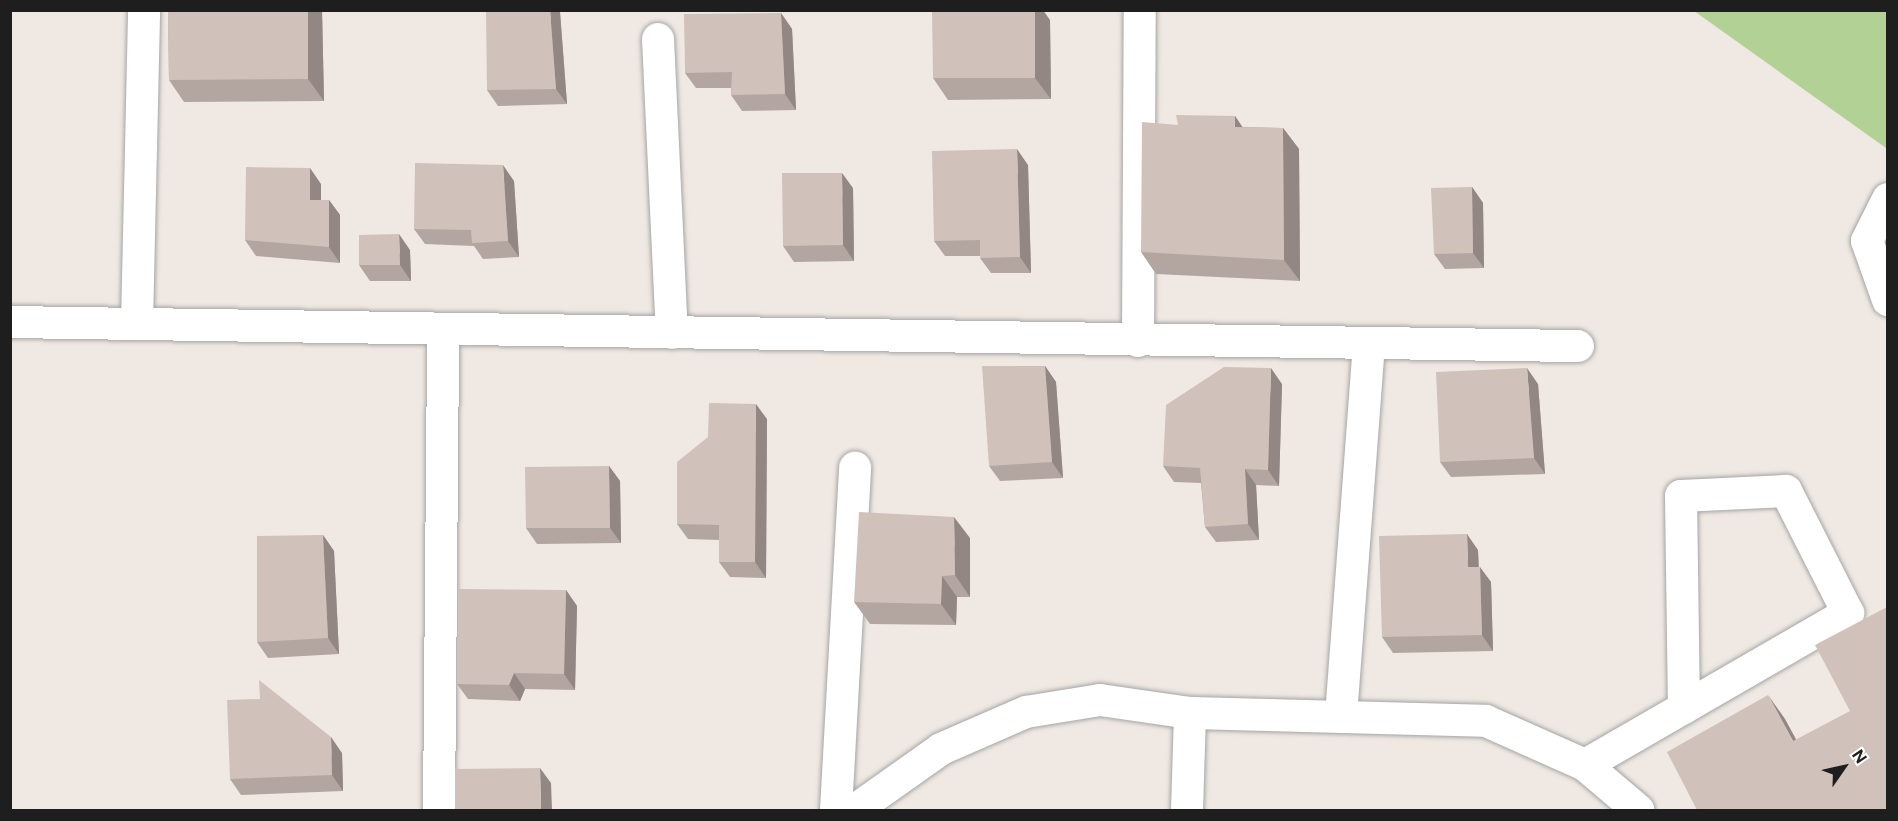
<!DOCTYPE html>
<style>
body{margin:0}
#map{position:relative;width:1898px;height:821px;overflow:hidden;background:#f0e9e3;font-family:"Public Sans",sans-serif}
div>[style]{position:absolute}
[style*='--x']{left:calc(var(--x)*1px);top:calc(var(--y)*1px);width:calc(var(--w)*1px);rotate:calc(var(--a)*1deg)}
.forest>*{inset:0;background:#b1d294}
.roads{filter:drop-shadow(0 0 2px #a5a5a5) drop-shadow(0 0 2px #a5a5a5)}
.minor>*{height:32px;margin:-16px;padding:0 16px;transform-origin:16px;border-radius:16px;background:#fff}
.wall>*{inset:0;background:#b3a6a1}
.shaded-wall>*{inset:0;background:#928783}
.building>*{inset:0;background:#d0c1bb}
span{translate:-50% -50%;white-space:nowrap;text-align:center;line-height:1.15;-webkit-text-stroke:4.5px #fff;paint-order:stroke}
.frame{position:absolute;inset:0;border:12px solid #1e1e1e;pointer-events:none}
.north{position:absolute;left:1814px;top:737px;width:60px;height:60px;-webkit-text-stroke:4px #fff;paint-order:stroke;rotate:56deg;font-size:16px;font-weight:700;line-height:24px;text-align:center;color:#1e1e1e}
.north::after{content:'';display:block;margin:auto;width:21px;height:27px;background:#1e1e1e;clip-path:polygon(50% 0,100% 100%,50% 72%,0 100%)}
</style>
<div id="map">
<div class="forest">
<i style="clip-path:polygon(1694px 11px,1887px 11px,1887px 146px,1886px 148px)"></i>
</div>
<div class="roads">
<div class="minor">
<i style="--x:658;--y:39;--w:294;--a:87.3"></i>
<i style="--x:1888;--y:199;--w:47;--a:116.6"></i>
<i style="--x:1867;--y:241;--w:63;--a:70.4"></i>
<i style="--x:10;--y:322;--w:1568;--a:0.88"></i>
<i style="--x:137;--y:324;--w:314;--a:-88.7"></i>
<i style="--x:1138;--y:341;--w:331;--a:-89.7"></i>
<i style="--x:1341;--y:716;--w:373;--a:-85.7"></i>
<i style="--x:1585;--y:765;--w:304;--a:-30"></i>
<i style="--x:1848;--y:613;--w:137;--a:-116.9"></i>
<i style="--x:1786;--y:491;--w:105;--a:177.3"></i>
<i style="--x:1681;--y:496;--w:212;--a:89.2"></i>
<i style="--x:439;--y:810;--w:481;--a:-89.5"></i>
<i style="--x:836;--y:810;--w:343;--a:-86.8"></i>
<i style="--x:855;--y:810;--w:105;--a:-35.3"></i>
<i style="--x:941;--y:749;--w:93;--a:-23.5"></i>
<i style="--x:1026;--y:712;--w:75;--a:-9.2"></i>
<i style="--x:1100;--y:700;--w:91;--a:8.2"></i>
<i style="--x:1190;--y:713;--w:296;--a:1.5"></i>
<i style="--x:1486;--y:721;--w:108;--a:24"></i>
<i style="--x:1585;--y:765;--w:70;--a:40.3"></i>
<i style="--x:1187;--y:810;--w:97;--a:-88.2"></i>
</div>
</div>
<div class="wall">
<i style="clip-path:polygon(168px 10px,322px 10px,324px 101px,184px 102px,169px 80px)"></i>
<i style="clip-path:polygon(560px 12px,567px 104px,498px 106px,487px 90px)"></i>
<i style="clip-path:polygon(781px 13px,792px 29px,796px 110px,742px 111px,731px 95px,731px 88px,696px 88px,685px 73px)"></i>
<i style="clip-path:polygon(1050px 20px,1051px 99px,948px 100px,933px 78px)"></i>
<i style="clip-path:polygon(1235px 116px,1242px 127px,1283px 128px,1299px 149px,1300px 281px,1156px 274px,1141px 252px,1178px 125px)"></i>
<i style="clip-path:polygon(1028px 165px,1031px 273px,991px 273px,980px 258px,980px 256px,945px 256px,934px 241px)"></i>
<i style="clip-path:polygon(514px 181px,519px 257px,483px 259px,474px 246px,425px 244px,414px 229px)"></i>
<i style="clip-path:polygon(321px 184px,321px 200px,329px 200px,340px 215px,340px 263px,256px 256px,245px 240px)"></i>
<i style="clip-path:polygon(1472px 187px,1483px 203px,1484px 268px,1445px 269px,1434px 254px)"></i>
<i style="clip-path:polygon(853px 188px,854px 261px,794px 262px,783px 246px)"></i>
<i style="clip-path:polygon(410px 250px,411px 281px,370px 281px,359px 265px)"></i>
<i style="clip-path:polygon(1045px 366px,1056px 382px,1063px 478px,1000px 481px,989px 466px)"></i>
<i style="clip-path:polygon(1282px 384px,1279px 486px,1256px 485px,1259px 540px,1216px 542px,1205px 527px,1201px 483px,1174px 482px,1163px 466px)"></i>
<i style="clip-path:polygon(1538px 384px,1545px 474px,1451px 477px,1440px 462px)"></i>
<i style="clip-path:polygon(767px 419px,766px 578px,730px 577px,719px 562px,719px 540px,688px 539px,677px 524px)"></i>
<i style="clip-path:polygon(609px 466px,620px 481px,621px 543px,537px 544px,526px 528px)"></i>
<i style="clip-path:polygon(323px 535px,334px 551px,339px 654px,268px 658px,257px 642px)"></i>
<i style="clip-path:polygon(970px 538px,970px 597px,957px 597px,956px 625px,870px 624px,854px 602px)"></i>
<i style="clip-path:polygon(1478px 550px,1479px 567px,1491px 582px,1493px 651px,1393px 653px,1382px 637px)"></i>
<i style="clip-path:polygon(566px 590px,577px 606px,575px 690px,525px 689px,520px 701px,468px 699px,457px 684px)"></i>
<i style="clip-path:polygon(342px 753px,343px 791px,241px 795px,230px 779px)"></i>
</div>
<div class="shaded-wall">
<i style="clip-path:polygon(308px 10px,322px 10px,324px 101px,308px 79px)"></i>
<i style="clip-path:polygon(550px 10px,559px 10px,560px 12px,567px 104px,556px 89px)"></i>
<i style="clip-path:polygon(1035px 10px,1043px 10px,1050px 20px,1051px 99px,1035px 78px)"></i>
<i style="clip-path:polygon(781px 13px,792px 29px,796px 110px,785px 94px)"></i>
<i style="clip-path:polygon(1235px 116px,1250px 138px,1235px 127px)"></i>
<i style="clip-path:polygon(1283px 128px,1299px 149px,1300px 281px,1284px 260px)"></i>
<i style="clip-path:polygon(1017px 149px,1028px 165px,1031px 273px,1020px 257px)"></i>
<i style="clip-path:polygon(503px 165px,514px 181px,519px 257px,508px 241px)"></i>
<i style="clip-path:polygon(310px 168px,321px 184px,321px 215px,310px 200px)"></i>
<i style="clip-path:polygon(842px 173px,853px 188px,854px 261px,843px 245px)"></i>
<i style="clip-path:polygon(1472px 187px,1483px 203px,1484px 268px,1473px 253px)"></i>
<i style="clip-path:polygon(329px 200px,340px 215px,340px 263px,329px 247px)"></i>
<i style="clip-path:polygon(399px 234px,410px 250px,411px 281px,400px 265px)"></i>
<i style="clip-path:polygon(1045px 366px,1056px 382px,1063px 478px,1052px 462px)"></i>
<i style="clip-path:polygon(1271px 368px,1282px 384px,1279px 486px,1268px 470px)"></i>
<i style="clip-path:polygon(1527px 368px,1538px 384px,1545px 474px,1534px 458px)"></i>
<i style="clip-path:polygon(756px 404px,767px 419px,766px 578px,755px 562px)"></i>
<i style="clip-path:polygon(609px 466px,620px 481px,621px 543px,610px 528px)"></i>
<i style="clip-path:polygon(1245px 469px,1256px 485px,1259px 540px,1248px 524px)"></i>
<i style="clip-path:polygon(954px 517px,970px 538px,970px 597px,955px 575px)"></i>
<i style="clip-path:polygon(1467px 534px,1478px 550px,1479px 583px,1468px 567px)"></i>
<i style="clip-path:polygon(323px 535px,334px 551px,339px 654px,328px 638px)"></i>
<i style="clip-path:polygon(1480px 567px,1491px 582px,1493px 651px,1482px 635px)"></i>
<i style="clip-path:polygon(942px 576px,957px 597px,956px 625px,941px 604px)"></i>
<i style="clip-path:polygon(566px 590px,577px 606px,575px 690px,564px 674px)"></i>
<i style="clip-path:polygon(514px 673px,525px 689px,520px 701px,509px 685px)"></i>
<i style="clip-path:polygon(1768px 695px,1785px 719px,1810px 765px,1793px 741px)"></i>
<i style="clip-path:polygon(331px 737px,342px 753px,343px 791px,332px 775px)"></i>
<i style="clip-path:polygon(540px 768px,551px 783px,552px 810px,541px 810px)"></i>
</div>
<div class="building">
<i style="clip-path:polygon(168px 10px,308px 10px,308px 79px,169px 80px)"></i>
<i style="clip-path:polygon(486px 10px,550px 10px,556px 89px,487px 90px)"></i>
<i style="clip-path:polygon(932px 10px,1035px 10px,1035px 78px,933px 78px)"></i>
<i style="clip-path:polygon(781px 13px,785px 94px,731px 95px,732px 72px,685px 73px,684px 14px)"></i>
<i style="clip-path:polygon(1176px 115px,1235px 116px,1235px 127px,1283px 128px,1284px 260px,1141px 252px,1142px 122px,1178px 125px)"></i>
<i style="clip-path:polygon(1017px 149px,1020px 257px,980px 258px,980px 240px,934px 241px,932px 151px)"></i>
<i style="clip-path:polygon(415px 163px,503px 165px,508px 241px,472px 243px,471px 230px,414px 229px)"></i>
<i style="clip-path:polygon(246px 167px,310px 168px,310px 200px,329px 200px,329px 247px,245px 240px)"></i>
<i style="clip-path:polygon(782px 173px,842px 173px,843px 245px,783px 246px)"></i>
<i style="clip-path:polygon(1472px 187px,1473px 253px,1434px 254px,1431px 188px)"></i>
<i style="clip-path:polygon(399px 234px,400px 265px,359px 265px,359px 235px)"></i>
<i style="clip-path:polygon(982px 366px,1045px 366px,1052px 462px,989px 466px)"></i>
<i style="clip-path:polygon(1224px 367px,1271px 368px,1268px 470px,1245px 469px,1248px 524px,1205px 527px,1200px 468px,1163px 466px,1166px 405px)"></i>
<i style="clip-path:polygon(1527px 368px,1534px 458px,1440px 462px,1436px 372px)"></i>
<i style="clip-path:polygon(709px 403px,756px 404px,755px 562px,719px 562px,719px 525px,677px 524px,677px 462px,708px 437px)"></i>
<i style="clip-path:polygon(609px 466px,610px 528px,526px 528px,525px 467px)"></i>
<i style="clip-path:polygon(859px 512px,954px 517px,955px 575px,942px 576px,941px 604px,854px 602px)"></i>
<i style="clip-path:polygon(1467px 534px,1468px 567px,1480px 567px,1482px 635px,1382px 637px,1379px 536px)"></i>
<i style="clip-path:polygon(323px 535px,328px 638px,257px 642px,257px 536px)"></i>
<i style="clip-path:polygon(459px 589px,566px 590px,564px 674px,514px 673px,509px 685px,457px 684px)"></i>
<i style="clip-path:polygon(1887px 607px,1887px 810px,1697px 810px,1667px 752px,1768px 695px,1793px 741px,1850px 711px,1815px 645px)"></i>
<i style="clip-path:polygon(259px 680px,331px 737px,332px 775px,230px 779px,227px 700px,260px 699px)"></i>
<i style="clip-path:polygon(540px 768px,541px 810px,455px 810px,455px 769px)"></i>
</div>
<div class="frame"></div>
<div class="north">N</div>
</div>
